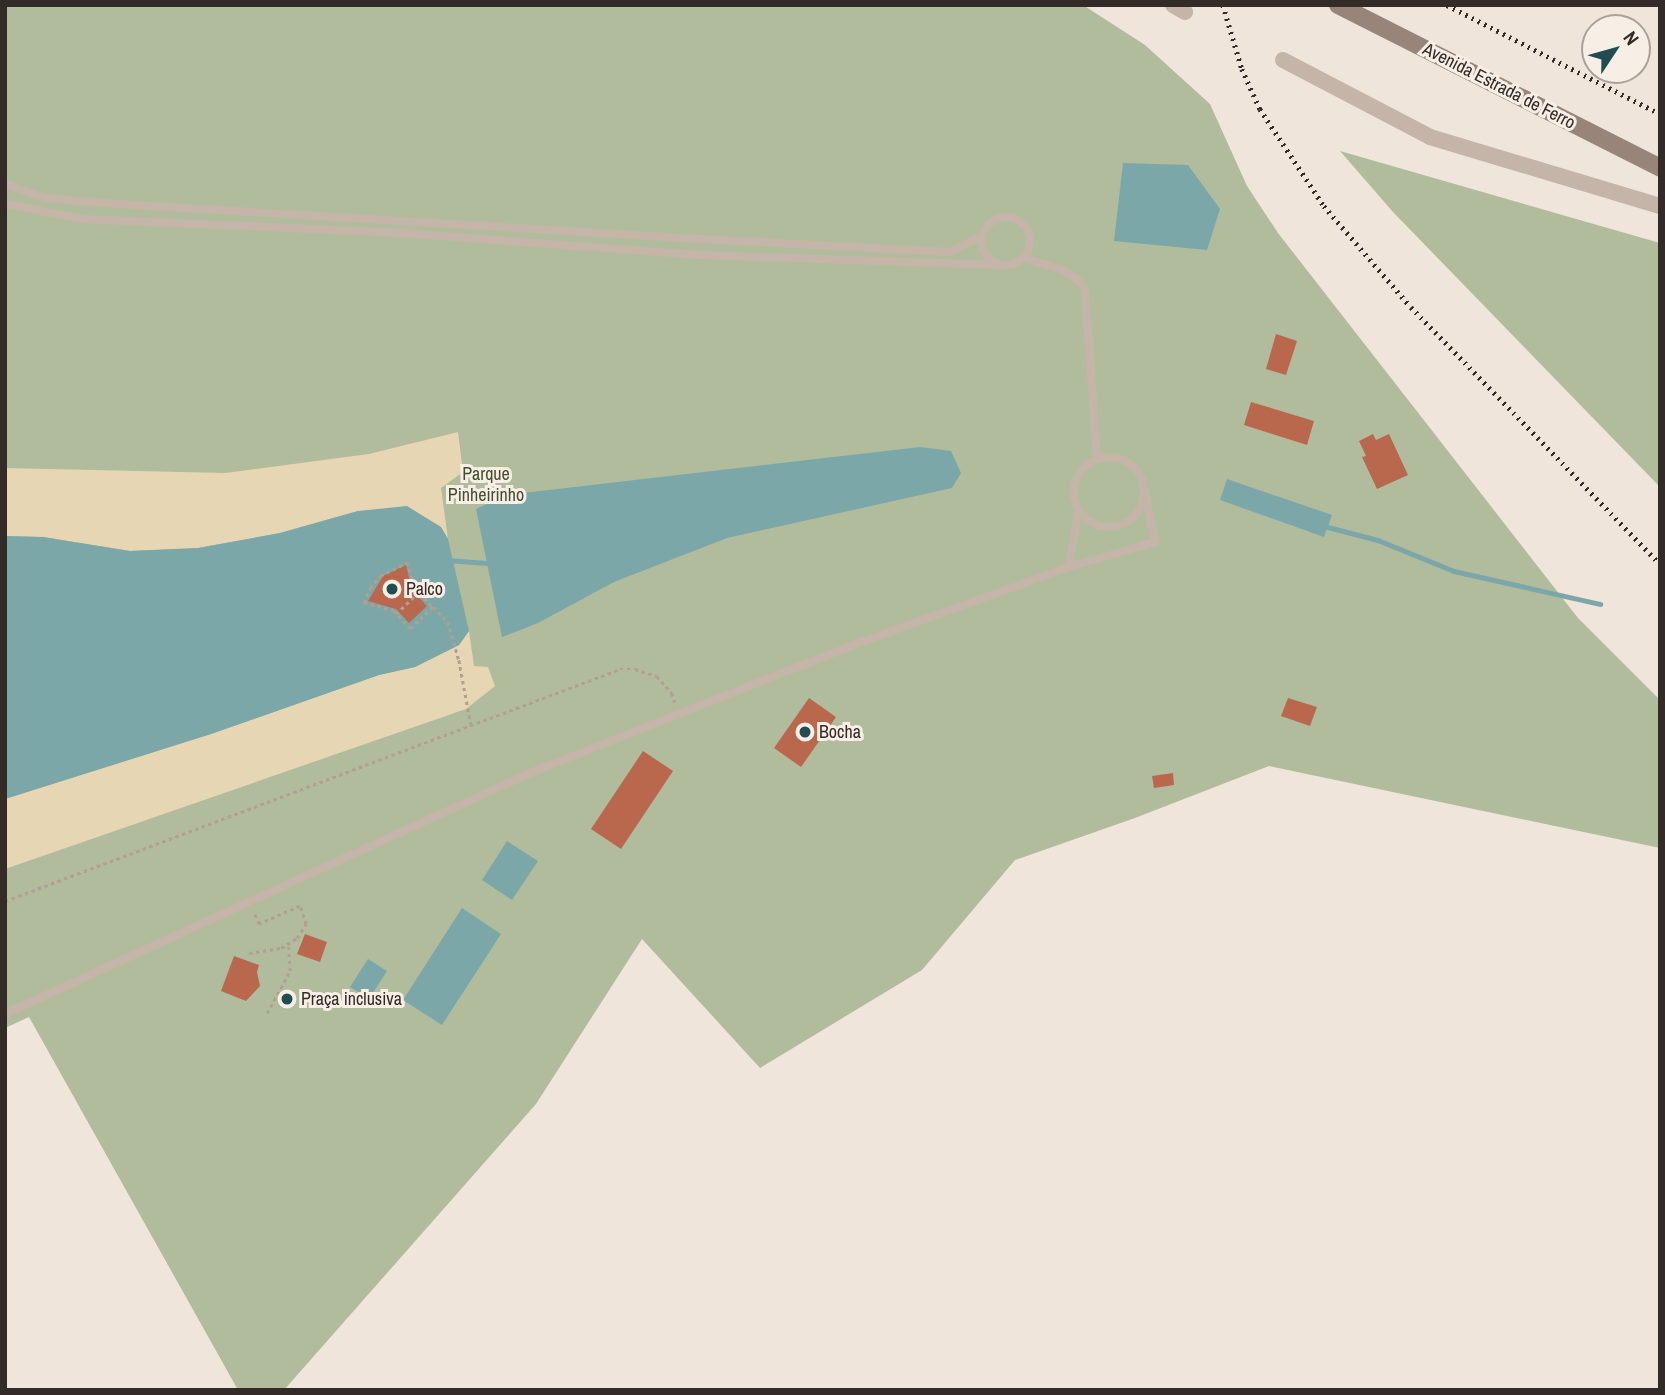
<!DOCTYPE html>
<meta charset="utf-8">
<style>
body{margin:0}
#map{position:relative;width:1665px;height:1395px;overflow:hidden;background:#efe5da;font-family:"Archivo Narrow",sans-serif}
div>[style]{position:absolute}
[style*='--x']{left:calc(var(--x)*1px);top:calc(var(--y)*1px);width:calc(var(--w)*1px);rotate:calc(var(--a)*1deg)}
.green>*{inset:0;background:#b1bc9c}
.sand>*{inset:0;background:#e7d6b4}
.water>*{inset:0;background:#7ca7a9}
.stream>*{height:4.5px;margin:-2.25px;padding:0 2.25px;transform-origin:2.25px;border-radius:2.25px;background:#7ca7a9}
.building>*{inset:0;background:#b9684e}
.path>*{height:2.5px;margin-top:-1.25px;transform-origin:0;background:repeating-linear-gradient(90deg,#b19f92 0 3.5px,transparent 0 7px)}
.lane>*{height:8px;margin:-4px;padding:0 4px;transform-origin:4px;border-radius:4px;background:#c5b5a8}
.lane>.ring{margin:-4px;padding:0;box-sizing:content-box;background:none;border:8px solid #c5b5a8;border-radius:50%}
.street>*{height:16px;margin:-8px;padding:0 8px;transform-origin:8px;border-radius:8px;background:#c5b5a8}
.secondary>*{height:18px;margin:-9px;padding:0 9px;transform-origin:9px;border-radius:9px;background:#988579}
.rail>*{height:4.5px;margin-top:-2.25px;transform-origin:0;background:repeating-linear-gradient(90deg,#332b27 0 2px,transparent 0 7px)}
.dots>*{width:19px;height:19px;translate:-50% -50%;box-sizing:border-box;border:4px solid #f7efe6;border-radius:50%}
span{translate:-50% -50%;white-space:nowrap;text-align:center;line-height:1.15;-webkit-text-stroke:6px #f7efe6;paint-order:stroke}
.street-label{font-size:18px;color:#332b27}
.park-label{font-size:18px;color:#424e2e}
.poi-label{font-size:18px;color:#332b27}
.left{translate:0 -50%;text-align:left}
.frame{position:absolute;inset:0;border:7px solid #332b27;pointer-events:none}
.north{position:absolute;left:1581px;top:14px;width:70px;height:70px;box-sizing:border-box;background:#f7efe6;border:2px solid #a9a19a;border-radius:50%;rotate:54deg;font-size:19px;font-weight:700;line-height:28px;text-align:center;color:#332b27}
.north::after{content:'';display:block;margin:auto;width:24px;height:32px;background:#214d50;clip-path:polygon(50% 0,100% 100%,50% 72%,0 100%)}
</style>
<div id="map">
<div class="green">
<i style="clip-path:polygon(5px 5px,1083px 5px,1145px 45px,1210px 104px,1247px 186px,1278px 233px,1578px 618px,1660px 700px,1660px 848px,1269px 766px,1135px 818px,1015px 860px,922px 970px,760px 1068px,642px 939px,536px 1104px,284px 1390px,238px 1390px,29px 1017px,5px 1028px)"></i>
<i style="clip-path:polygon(1340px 151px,1660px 243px,1660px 487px,1393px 212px)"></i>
</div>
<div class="sand">
<i style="clip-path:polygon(458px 432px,463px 472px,441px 488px,448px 539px,441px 527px,358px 511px,280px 533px,198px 548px,130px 551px,43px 537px,5px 536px,5px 468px,225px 473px,369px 454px)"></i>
<i style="clip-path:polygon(469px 631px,474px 666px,488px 667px,495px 686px,466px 709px,5px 869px,5px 799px,211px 734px,379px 675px,415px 667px,459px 645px)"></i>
</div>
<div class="water">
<i style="clip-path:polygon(1123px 163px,1188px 165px,1220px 209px,1207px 250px,1114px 241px)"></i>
<i style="clip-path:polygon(920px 447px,951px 451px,961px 473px,952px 488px,727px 538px,614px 582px,538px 623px,502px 637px,476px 509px,506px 495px)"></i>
<i style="clip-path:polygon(1227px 479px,1332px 515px,1324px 537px,1220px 500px)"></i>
<i style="clip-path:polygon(407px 506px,441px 527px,448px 539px,469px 631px,459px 645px,415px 667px,379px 675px,211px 734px,5px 799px,5px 536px,43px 537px,130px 551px,198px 548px,280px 533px,358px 511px)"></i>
<i style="clip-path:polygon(507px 841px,538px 861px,512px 900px,482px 880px)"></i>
<i style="clip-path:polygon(462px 908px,501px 934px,442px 1025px,403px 1000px)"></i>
<i style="clip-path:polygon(368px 959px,387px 971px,369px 999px,350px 987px)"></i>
</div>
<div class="stream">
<i style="--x:1328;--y:527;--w:52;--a:14.6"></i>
<i style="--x:1378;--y:540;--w:82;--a:22.2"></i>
<i style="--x:1454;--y:571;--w:150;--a:12.7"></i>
<i style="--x:446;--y:560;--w:41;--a:4.2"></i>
</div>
<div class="building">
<i style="clip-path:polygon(1276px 334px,1297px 341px,1286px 375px,1266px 369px)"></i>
<i style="clip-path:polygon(1251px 402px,1314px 421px,1307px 445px,1244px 425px)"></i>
<i style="clip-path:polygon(1373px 434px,1376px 440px,1389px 434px,1408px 475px,1377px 489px,1362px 457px,1366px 456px,1359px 441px)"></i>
<i style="clip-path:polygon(406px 565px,412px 590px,427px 606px,409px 623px,396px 609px,368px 601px,383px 576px)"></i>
<i style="clip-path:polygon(809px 698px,836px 717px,801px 767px,774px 748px)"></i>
<i style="clip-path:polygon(1288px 698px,1317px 707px,1310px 726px,1281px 716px)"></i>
<i style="clip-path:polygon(643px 751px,673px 771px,621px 849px,591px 829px)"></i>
<i style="clip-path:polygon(1173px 773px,1174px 785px,1154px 788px,1152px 776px)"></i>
<i style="clip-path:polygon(305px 934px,327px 942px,320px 962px,297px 954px)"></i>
<i style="clip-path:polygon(234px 956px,259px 965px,257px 972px,260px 986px,246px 1001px,221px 991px)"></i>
</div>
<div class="path">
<i style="--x:433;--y:607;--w:32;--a:136"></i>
<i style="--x:410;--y:629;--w:24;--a:-132"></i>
<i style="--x:394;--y:611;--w:31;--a:-165"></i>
<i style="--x:364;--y:603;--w:16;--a:-68"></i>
<i style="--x:370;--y:588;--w:16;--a:-50"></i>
<i style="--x:380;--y:576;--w:30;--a:-27"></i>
<i style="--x:407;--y:562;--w:27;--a:73"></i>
<i style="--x:415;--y:588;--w:26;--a:47"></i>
<i style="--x:433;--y:607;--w:21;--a:45"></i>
<i style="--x:448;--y:622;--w:40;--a:74"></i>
<i style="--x:459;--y:660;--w:66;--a:79.5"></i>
<i style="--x:396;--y:614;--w:32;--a:-44"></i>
<i style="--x:5;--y:901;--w:657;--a:-20.67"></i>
<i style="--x:620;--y:669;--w:15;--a:0"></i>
<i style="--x:635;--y:669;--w:23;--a:18"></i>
<i style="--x:657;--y:676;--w:23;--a:49"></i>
<i style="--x:672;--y:693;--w:10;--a:73"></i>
<i style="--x:249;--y:953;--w:32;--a:-9"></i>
<i style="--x:281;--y:948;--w:19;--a:-32"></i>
<i style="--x:297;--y:938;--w:17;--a:-57"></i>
<i style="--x:306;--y:924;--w:19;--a:-108"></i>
<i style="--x:300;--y:906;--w:45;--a:156.3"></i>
<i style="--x:259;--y:924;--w:14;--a:-115"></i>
<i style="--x:267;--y:1013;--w:48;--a:-61.3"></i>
<i style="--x:290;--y:971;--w:28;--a:-94"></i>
</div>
<div class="lane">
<i style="--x:5;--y:184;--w:41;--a:19.7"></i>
<i style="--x:44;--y:198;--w:74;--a:4.6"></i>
<i style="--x:118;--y:204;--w:583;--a:3.44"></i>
<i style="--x:700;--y:239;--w:250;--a:3"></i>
<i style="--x:950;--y:252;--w:35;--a:-27"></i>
<i style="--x:5;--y:204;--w:78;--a:11"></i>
<i style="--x:82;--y:219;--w:318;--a:2.5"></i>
<i style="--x:400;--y:233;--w:300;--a:4.2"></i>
<i style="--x:699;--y:255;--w:302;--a:1.9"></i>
<i class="ring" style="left:982px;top:217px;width:40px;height:40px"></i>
<i style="--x:1024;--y:258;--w:39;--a:17"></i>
<i style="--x:1061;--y:269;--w:20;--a:33"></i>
<i style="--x:1078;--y:280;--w:12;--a:55"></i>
<i style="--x:1085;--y:290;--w:168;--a:85.9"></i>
<i class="ring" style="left:1074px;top:457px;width:62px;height:62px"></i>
<i style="--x:1069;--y:567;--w:57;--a:-80.9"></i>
<i style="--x:5;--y:1014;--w:578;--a:-24.66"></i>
<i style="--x:530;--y:773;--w:354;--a:-21.6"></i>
<i style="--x:859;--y:643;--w:223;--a:-19.9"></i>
<i style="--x:1069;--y:567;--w:90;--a:-16.2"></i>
<i style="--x:1155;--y:542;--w:55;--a:-101.5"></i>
</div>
<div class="street">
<i style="--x:1173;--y:5;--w:14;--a:30"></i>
<i style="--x:1283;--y:60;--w:166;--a:27.6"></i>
<i style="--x:1430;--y:137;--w:240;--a:16.7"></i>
</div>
<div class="secondary">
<i style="--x:1338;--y:5;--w:361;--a:26.8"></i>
</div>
<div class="rail">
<i style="--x:1223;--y:5;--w:67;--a:73.5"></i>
<i style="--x:1242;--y:69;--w:44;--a:65.8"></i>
<i style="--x:1260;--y:109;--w:116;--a:56.6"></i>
<i style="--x:1324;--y:206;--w:133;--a:49.3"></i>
<i style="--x:1411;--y:307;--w:358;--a:45.9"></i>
<i style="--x:1447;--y:5;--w:239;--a:27.1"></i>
</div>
<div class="dots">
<i style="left:392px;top:589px;background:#214d50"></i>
<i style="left:805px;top:732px;background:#214d50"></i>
<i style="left:287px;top:999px;background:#214d50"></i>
</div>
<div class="street-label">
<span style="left:1499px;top:86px;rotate:27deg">Avenida Estrada de Ferro</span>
</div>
<div class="park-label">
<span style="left:486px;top:485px">Parque<br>Pinheirinho</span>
</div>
<div class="poi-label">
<span class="left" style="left:406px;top:589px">Palco</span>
<span class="left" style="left:819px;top:732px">Bocha</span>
<span class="left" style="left:301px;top:999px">Praça inclusiva</span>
</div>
<div class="frame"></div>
<div class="north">N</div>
</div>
